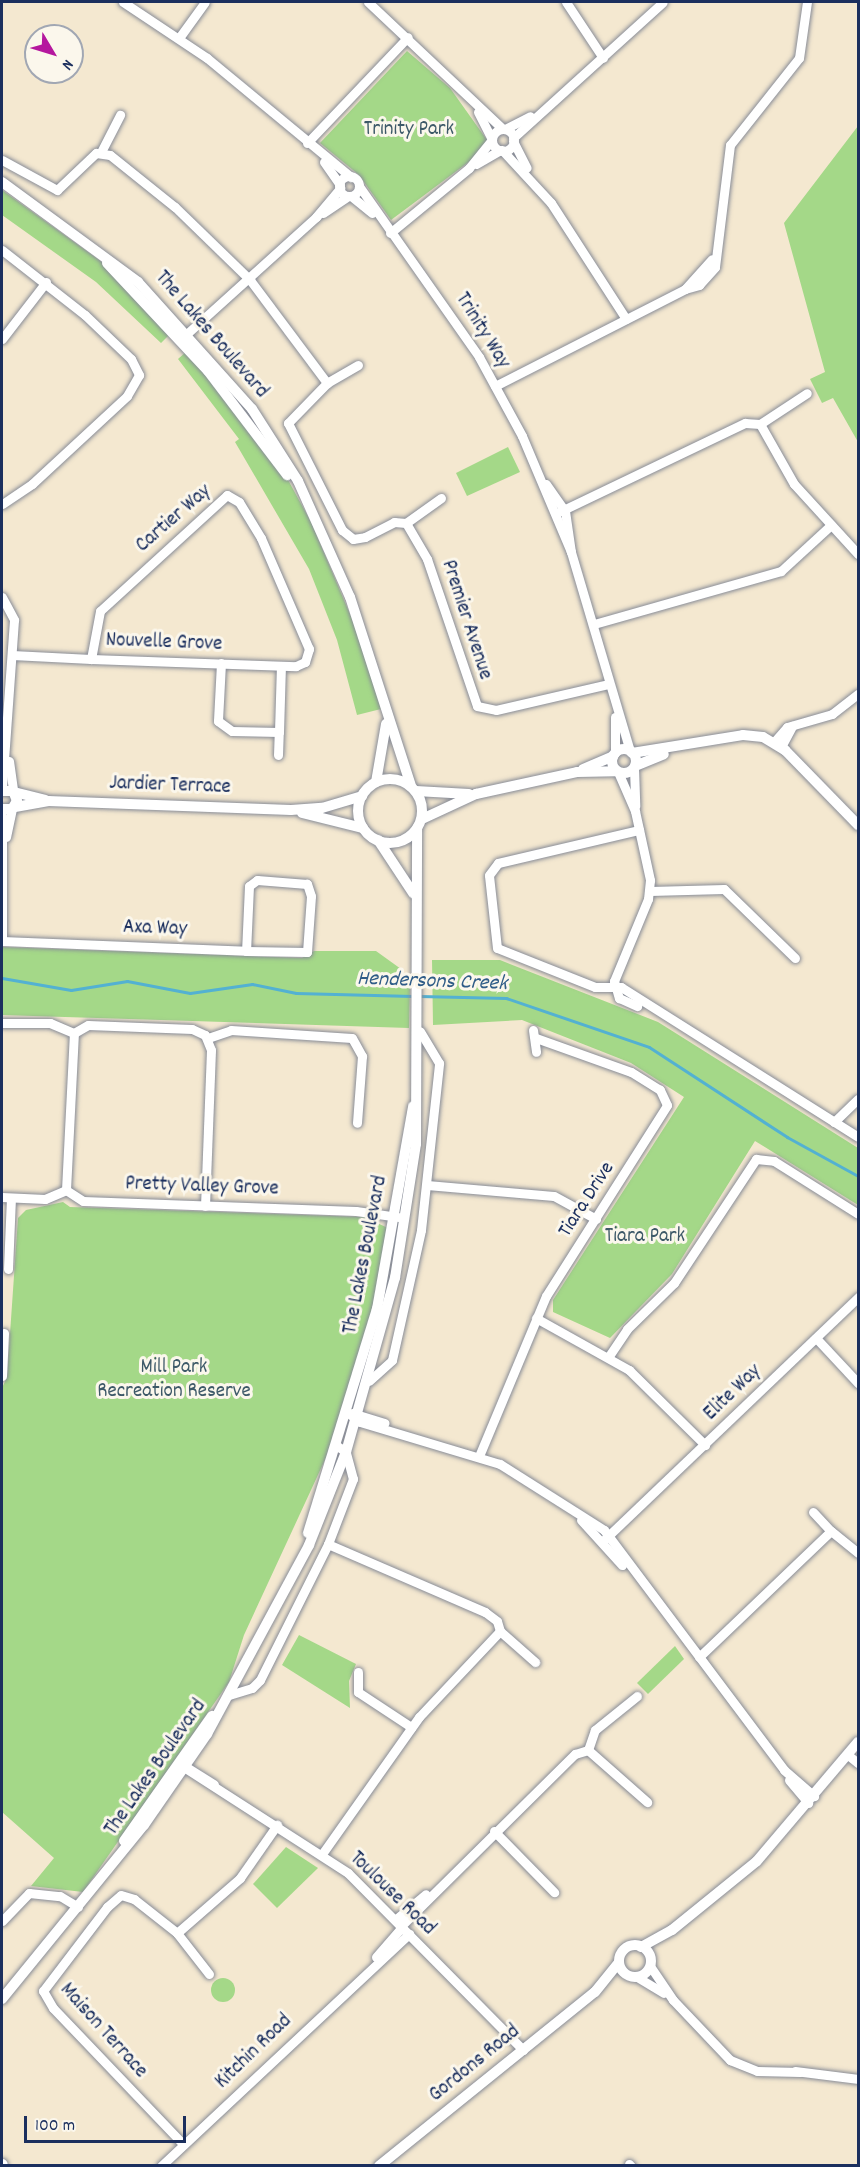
<!DOCTYPE html>
<style>
body{margin:0}
#map{position:relative;width:860px;height:2167px;overflow:hidden;background:#f4e8d0;font-family:Dekko,sans-serif}
div>[style]{position:absolute}
[style*='--x']{left:calc(var(--x)*1px);top:calc(var(--y)*1px);width:calc(var(--w)*1px);rotate:calc(var(--a)*1deg)}
.green>*{inset:0;background:#a4d888}
.round{border-radius:50%}
.stream>*{height:3px;margin:-1.5px;padding:0 1.5px;transform-origin:1.5px;border-radius:1.5px;background:#53b1d2}
.roads{filter:drop-shadow(0 0 2px #888c97) drop-shadow(0 0 2px #888c97)}
.minor>*{height:9px;margin:-4.5px;padding:0 4.5px;transform-origin:4.5px;border-radius:4.5px;background:#fff}
.minor>.ring{margin:-4.5px;padding:0;box-sizing:content-box;background:none;border:9px solid #fff;border-radius:50%}
.tertiary>*{height:10px;margin:-5px;padding:0 5px;transform-origin:5px;border-radius:5px;background:#fff}
.tertiary>.ring{margin:-5px;padding:0;box-sizing:content-box;background:none;border:10px solid #fff;border-radius:50%}
span{translate:-50% -50%;white-space:nowrap;text-align:center;line-height:1.15;-webkit-text-stroke:6px #fbf7ec;paint-order:stroke}
.park-label{font-size:21px;color:#3d5968}
.street-label{font-size:21px;color:#1b2f5e}
.water-label{font-size:22px;color:#2f5c87;font-style:italic}
.frame{position:absolute;inset:0;border:3px solid #1b2f5e;pointer-events:none}
.north{position:absolute;left:24px;top:24px;width:60px;height:60px;box-sizing:border-box;background:#fbf7ec;border:2px solid #a1a7b3;border-radius:50%;rotate:128deg;font-size:16px;font-weight:700;line-height:24px;text-align:center;color:#1b2f5e}
.north::after{content:'';display:block;margin:auto;width:21px;height:27px;background:#b5179e;clip-path:polygon(50% 0,100% 100%,50% 72%,0 100%)}
.scale{position:absolute;left:24px;top:2116px;width:162px;height:27px;box-sizing:border-box;border:3px solid #1b2f5e;border-top:0;padding-left:8px;font-size:18px;line-height:21px;white-space:nowrap;color:#1b2f5e;-webkit-text-stroke:4px #fbf7ec;paint-order:stroke}
</style>
<div id="map">
<div class="green">
<i style="clip-path:polygon(407px 51px,450px 88px,487px 140px,470px 161px,391px 220px,359px 175px,320px 143px)"></i>
<i style="clip-path:polygon(858px 126px,858px 442px,833px 398px,822px 403px,810px 379px,825px 372px,784px 223px)"></i>
<i style="clip-path:polygon(2px 190px,106px 265px,171px 333px,161px 343px,96px 282px,2px 215px)"></i>
<i style="clip-path:polygon(187px 351px,287px 478px,311px 522px,363px 645px,381px 709px,357px 715px,337px 640px,309px 569px,235px 442px,239px 439px,178px 359px)"></i>
<i style="clip-path:polygon(508px 447px,520px 472px,467px 496px,456px 473px)"></i>
<i style="clip-path:polygon(2px 947px,302px 958px,314px 951px,376px 951px,401px 969px,410px 985px,409px 1028px,2px 1015px)"></i>
<i style="clip-path:polygon(432px 960px,500px 960px,658px 1022px,858px 1148px,858px 1205px,755px 1141px,672px 1274px,610px 1338px,553px 1312px,553px 1300px,684px 1097px,631px 1063px,522px 1020px,433px 1025px)"></i>
<i style="clip-path:polygon(63px 1202px,70px 1207px,364px 1217px,388px 1228px,380px 1283px,342px 1423px,244px 1635px,229px 1682px,83px 1892px,31px 1886px,54px 1858px,2px 1812px,2px 1388px,7px 1377px,18px 1218px,26px 1210px)"></i>
<i style="clip-path:polygon(299px 1635px,356px 1664px,349px 1681px,350px 1708px,282px 1665px)"></i>
<i style="clip-path:polygon(675px 1646px,684px 1659px,648px 1694px,637px 1683px)"></i>
<i style="clip-path:polygon(286px 1847px,318px 1868px,277px 1908px,253px 1884px)"></i>
<i class="round" style="left:211px;top:1978px;width:24px;height:24px"></i>
</div>
<div class="stream">
<i style="--x:2;--y:978;--w:70;--a:9.9"></i>
<i style="--x:71;--y:990;--w:57;--a:-9.1"></i>
<i style="--x:127;--y:981;--w:64;--a:10.8"></i>
<i style="--x:190;--y:993;--w:63;--a:-8.3"></i>
<i style="--x:252;--y:984;--w:45;--a:11.6"></i>
<i style="--x:296;--y:993;--w:117;--a:1.5"></i>
<i style="--x:420;--y:996;--w:86;--a:1.3"></i>
<i style="--x:506;--y:998;--w:151;--a:18.9"></i>
<i style="--x:649;--y:1047;--w:165;--a:33.1"></i>
<i style="--x:787;--y:1137;--w:81;--a:28.8"></i>
</div>
<div class="roads">
<div class="minor">
<i style="--x:123;--y:2;--w:101;--a:33.7"></i>
<i style="--x:207;--y:58;--w:187;--a:39.6"></i>
<i style="--x:368;--y:2;--w:185;--a:43.3"></i>
<i style="--x:566;--y:2;--w:67;--a:56.5"></i>
<i style="--x:179;--y:38;--w:44;--a:-54.2"></i>
<i style="--x:478;--y:112;--w:30;--a:63"></i>
<i style="--x:505;--y:129;--w:28;--a:-27"></i>
<i class="ring" style="left:492px;top:129px;width:13px;height:13px"></i>
<i style="--x:513;--y:138;--w:202;--a:-42.2"></i>
<i style="--x:513;--y:141;--w:30;--a:63"></i>
<i style="--x:307;--y:143;--w:146;--a:-46.4"></i>
<i style="--x:502;--y:150;--w:72;--a:47.2"></i>
<i style="--x:551;--y:203;--w:138;--a:57.1"></i>
<i style="--x:101;--y:152;--w:42;--a:-62.8"></i>
<i style="--x:2;--y:160;--w:63;--a:28.6"></i>
<i style="--x:57;--y:190;--w:54;--a:-43.5"></i>
<i style="--x:96;--y:153;--w:14;--a:8"></i>
<i style="--x:110;--y:155;--w:83;--a:38.7"></i>
<i style="--x:175;--y:207;--w:105;--a:44.2"></i>
<i style="--x:250;--y:280;--w:129;--a:53.2"></i>
<i style="--x:324;--y:162;--w:28;--a:55"></i>
<i style="--x:476;--y:164;--w:28;--a:-30"></i>
<i class="ring" style="left:339px;top:176px;width:11px;height:11px"></i>
<i style="--x:359;--y:186;--w:209;--a:54.9"></i>
<i style="--x:479;--y:357;--w:90;--a:61.4"></i>
<i style="--x:522;--y:436;--w:126;--a:67.1"></i>
<i style="--x:351;--y:196;--w:27;--a:39"></i>
<i style="--x:323;--y:213;--w:30;--a:-34"></i>
<i style="--x:390;--y:233;--w:102;--a:-39.4"></i>
<i style="--x:469;--y:168;--w:36;--a:-51"></i>
<i style="--x:2;--y:250;--w:105;--a:38.1"></i>
<i style="--x:85;--y:315;--w:64;--a:43.7"></i>
<i style="--x:131;--y:359;--w:18;--a:63"></i>
<i style="--x:139;--y:375;--w:24;--a:120"></i>
<i style="--x:127;--y:396;--w:129;--a:137.2"></i>
<i style="--x:32;--y:484;--w:36;--a:146"></i>
<i style="--x:685;--y:289;--w:15;--a:-16"></i>
<i style="--x:699;--y:285;--w:24;--a:-48"></i>
<i style="--x:715;--y:267;--w:123;--a:-83"></i>
<i style="--x:730;--y:145;--w:111;--a:-51.6"></i>
<i style="--x:799;--y:58;--w:57;--a:-81.9"></i>
<i style="--x:2;--y:339;--w:72;--a:-52.3"></i>
<i style="--x:181;--y:339;--w:182;--a:-42.1"></i>
<i style="--x:316;--y:217;--w:38;--a:-50"></i>
<i style="--x:358;--y:365;--w:36;--a:150"></i>
<i style="--x:327;--y:383;--w:56;--a:134.3"></i>
<i style="--x:288;--y:423;--w:120;--a:63.2"></i>
<i style="--x:342;--y:530;--w:14;--a:39"></i>
<i style="--x:353;--y:539;--w:12;--a:-9"></i>
<i style="--x:365;--y:537;--w:33;--a:-27"></i>
<i style="--x:394;--y:522;--w:12;--a:5"></i>
<i style="--x:406;--y:523;--w:43;--a:-35.5"></i>
<i style="--x:495;--y:386;--w:213;--a:-27"></i>
<i style="--x:685;--y:289;--w:40;--a:-48"></i>
<i style="--x:760;--y:424;--w:69;--a:60.5"></i>
<i style="--x:794;--y:484;--w:95;--a:47.6"></i>
<i style="--x:546;--y:484;--w:33;--a:55"></i>
<i style="--x:565;--y:511;--w:41;--a:81.7"></i>
<i style="--x:571;--y:552;--w:208;--a:73.5"></i>
<i style="--x:561;--y:511;--w:204;--a:-25.6"></i>
<i style="--x:745;--y:423;--w:15;--a:4"></i>
<i style="--x:760;--y:424;--w:56;--a:-33.4"></i>
<i style="--x:406;--y:523;--w:42;--a:59.7"></i>
<i style="--x:427;--y:559;--w:155;--a:71.2"></i>
<i style="--x:477;--y:706;--w:19;--a:12"></i>
<i style="--x:496;--y:710;--w:116;--a:-13"></i>
<i style="--x:2;--y:597;--w:26;--a:62"></i>
<i style="--x:14;--y:620;--w:168;--a:94.1"></i>
<i style="--x:594;--y:624;--w:194;--a:-15.8"></i>
<i style="--x:781;--y:571;--w:68;--a:-42.6"></i>
<i style="--x:12;--y:655;--w:79;--a:2.9"></i>
<i style="--x:91;--y:659;--w:205;--a:2"></i>
<i style="--x:296;--y:666;--w:10;--a:-24"></i>
<i style="--x:305;--y:662;--w:14;--a:-73"></i>
<i style="--x:309;--y:649;--w:121;--a:-113.4"></i>
<i style="--x:261;--y:538;--w:42;--a:-121.4"></i>
<i style="--x:239;--y:502;--w:14;--a:-150"></i>
<i style="--x:227;--y:495;--w:172;--a:137.6"></i>
<i style="--x:100;--y:611;--w:49;--a:100.6"></i>
<i style="--x:221;--y:663;--w:58;--a:93"></i>
<i style="--x:218;--y:721;--w:17;--a:36"></i>
<i style="--x:232;--y:731;--w:47;--a:1.2"></i>
<i style="--x:279;--y:732;--w:66;--a:-88.3"></i>
<i style="--x:615;--y:717;--w:36;--a:90"></i>
<i style="--x:774;--y:742;--w:20;--a:-49"></i>
<i style="--x:787;--y:727;--w:47;--a:-16.1"></i>
<i style="--x:832;--y:714;--w:33;--a:-38"></i>
<i style="--x:781;--y:747;--w:24;--a:-62"></i>
<i style="--x:278;--y:755;--w:23;--a:-88"></i>
<i style="--x:9;--y:761;--w:30;--a:82"></i>
<i style="--x:634;--y:768;--w:38;--a:88"></i>
<i style="--x:618;--y:772;--w:43;--a:66.4"></i>
<i style="--x:635;--y:811;--w:71;--a:77.7"></i>
<i style="--x:650;--y:880;--w:19;--a:96"></i>
<i style="--x:648;--y:899;--w:89;--a:112.5"></i>
<i style="--x:614;--y:981;--w:18;--a:74"></i>
<i style="--x:619;--y:998;--w:20;--a:24"></i>
<i style="--x:2;--y:815;--w:126;--a:90"></i>
<i style="--x:6;--y:837;--w:29;--a:-78"></i>
<i style="--x:650;--y:891;--w:74;--a:-1.5"></i>
<i style="--x:724;--y:889;--w:99;--a:44.2"></i>
<i style="--x:2;--y:941;--w:244;--a:2.3"></i>
<i style="--x:246;--y:951;--w:61;--a:0.9"></i>
<i style="--x:307;--y:952;--w:56;--a:-85.9"></i>
<i style="--x:311;--y:896;--w:13;--a:-108"></i>
<i style="--x:307;--y:884;--w:50;--a:-175.4"></i>
<i style="--x:257;--y:880;--w:10;--a:143"></i>
<i style="--x:249;--y:886;--w:65;--a:92.6"></i>
<i style="--x:621;--y:987;--w:26;--a:180"></i>
<i style="--x:595;--y:987;--w:105;--a:-158.3"></i>
<i style="--x:497;--y:948;--w:73;--a:-96.3"></i>
<i style="--x:489;--y:875;--w:15;--a:-53"></i>
<i style="--x:498;--y:863;--w:145;--a:-13.2"></i>
<i style="--x:621;--y:987;--w:280;--a:32.3"></i>
<i style="--x:2;--y:1023;--w:48;--a:0"></i>
<i style="--x:50;--y:1023;--w:26;--a:23"></i>
<i style="--x:533;--y:1030;--w:22;--a:82"></i>
<i style="--x:208;--y:1038;--w:24;--a:-19"></i>
<i style="--x:231;--y:1030;--w:121;--a:3.8"></i>
<i style="--x:352;--y:1038;--w:21;--a:61"></i>
<i style="--x:362;--y:1056;--w:67;--a:94.3"></i>
<i style="--x:834;--y:1122;--w:33;--a:-44"></i>
<i style="--x:427;--y:1185;--w:127;--a:5"></i>
<i style="--x:554;--y:1196;--w:48;--a:28.7"></i>
<i style="--x:66;--y:1190;--w:157;--a:-87.1"></i>
<i style="--x:74;--y:1033;--w:16;--a:-30"></i>
<i style="--x:88;--y:1025;--w:104;--a:2.2"></i>
<i style="--x:192;--y:1029;--w:14;--a:25"></i>
<i style="--x:205;--y:1035;--w:16;--a:68"></i>
<i style="--x:211;--y:1050;--w:156;--a:92.2"></i>
<i style="--x:2;--y:1197;--w:43;--a:2.7"></i>
<i style="--x:45;--y:1199;--w:23;--a:-23"></i>
<i style="--x:66;--y:1190;--w:20;--a:33"></i>
<i style="--x:83;--y:1201;--w:273;--a:2.1"></i>
<i style="--x:356;--y:1211;--w:42;--a:8.1"></i>
<i style="--x:8;--y:1269;--w:71;--a:-87.6"></i>
<i style="--x:536;--y:1318;--w:107;--a:29.2"></i>
<i style="--x:629;--y:1370;--w:107;--a:44.6"></i>
<i style="--x:816;--y:1338;--w:62;--a:47"></i>
<i style="--x:609;--y:1356;--w:32;--a:-56"></i>
<i style="--x:627;--y:1329;--w:66;--a:-44.4"></i>
<i style="--x:674;--y:1283;--w:149;--a:-56.5"></i>
<i style="--x:756;--y:1159;--w:18;--a:6"></i>
<i style="--x:774;--y:1161;--w:99;--a:32.2"></i>
<i style="--x:2;--y:1376;--w:43;--a:-87.3"></i>
<i style="--x:369;--y:1381;--w:31;--a:-42"></i>
<i style="--x:392;--y:1360;--w:133;--a:-77.4"></i>
<i style="--x:421;--y:1230;--w:168;--a:-83.8"></i>
<i style="--x:439;--y:1063;--w:37;--a:-121"></i>
<i style="--x:348;--y:1413;--w:15;--a:37"></i>
<i style="--x:360;--y:1422;--w:146;--a:16.7"></i>
<i style="--x:500;--y:1464;--w:123;--a:32.4"></i>
<i style="--x:604;--y:1530;--w:300;--a:53.1"></i>
<i style="--x:784;--y:1770;--w:40;--a:41"></i>
<i style="--x:352;--y:1413;--w:34;--a:17"></i>
<i style="--x:479;--y:1456;--w:173;--a:-67.3"></i>
<i style="--x:546;--y:1296;--w:226;--a:-57.6"></i>
<i style="--x:667;--y:1105;--w:17;--a:-115"></i>
<i style="--x:660;--y:1090;--w:34;--a:-148"></i>
<i style="--x:631;--y:1072;--w:101;--a:-160.3"></i>
<i style="--x:813;--y:1512;--w:26;--a:47"></i>
<i style="--x:581;--y:1520;--w:61;--a:47.7"></i>
<i style="--x:604;--y:1540;--w:352;--a:-43.7"></i>
<i style="--x:500;--y:1631;--w:47;--a:41.5"></i>
<i style="--x:699;--y:1657;--w:182;--a:-43.7"></i>
<i style="--x:831;--y:1531;--w:35;--a:39"></i>
<i style="--x:358;--y:1672;--w:20;--a:90"></i>
<i style="--x:358;--y:1692;--w:64;--a:33.4"></i>
<i style="--x:229;--y:1695;--w:24;--a:-17"></i>
<i style="--x:252;--y:1688;--w:11;--a:-45"></i>
<i style="--x:260;--y:1680;--w:152;--a:-63.4"></i>
<i style="--x:328;--y:1544;--w:70;--a:-69"></i>
<i style="--x:353;--y:1479;--w:28;--a:-105"></i>
<i style="--x:346;--y:1452;--w:11;--a:-146"></i>
<i style="--x:588;--y:1750;--w:79;--a:41.4"></i>
<i style="--x:848;--y:1755;--w:13;--a:39"></i>
<i style="--x:180;--y:1763;--w:40;--a:32"></i>
<i style="--x:179;--y:1764;--w:201;--a:32.8"></i>
<i style="--x:348;--y:1873;--w:249;--a:45.3"></i>
<i style="--x:789;--y:1780;--w:30;--a:50"></i>
<i style="--x:494;--y:1831;--w:86;--a:45.5"></i>
<i style="--x:322;--y:1854;--w:168;--a:-54.7"></i>
<i style="--x:419;--y:1717;--w:118;--a:-46.7"></i>
<i style="--x:500;--y:1631;--w:10;--a:-107"></i>
<i style="--x:497;--y:1621;--w:15;--a:-143"></i>
<i style="--x:485;--y:1612;--w:171;--a:-156.6"></i>
<i style="--x:395;--y:1920;--w:40;--a:-40"></i>
<i style="--x:2;--y:1921;--w:39;--a:-46"></i>
<i style="--x:29;--y:1893;--w:31;--a:6"></i>
<i style="--x:60;--y:1896;--w:21;--a:31"></i>
<i style="--x:401;--y:1926;--w:245;--a:-44.7"></i>
<i style="--x:575;--y:1754;--w:14;--a:-17"></i>
<i style="--x:588;--y:1750;--w:21;--a:-71"></i>
<i style="--x:595;--y:1730;--w:54;--a:-39"></i>
<i style="--x:177;--y:1933;--w:84;--a:-41.1"></i>
<i style="--x:240;--y:1878;--w:65;--a:-55.1"></i>
<i style="--x:376;--y:1957;--w:40;--a:-49"></i>
<i style="--x:650;--y:1966;--w:41;--a:55.9"></i>
<i style="--x:673;--y:2000;--w:83;--a:46.5"></i>
<i style="--x:730;--y:2060;--w:29;--a:22"></i>
<i style="--x:757;--y:2071;--w:43;--a:1.3"></i>
<i style="--x:637;--y:1977;--w:31;--a:31"></i>
<i style="--x:795;--y:2071;--w:64;--a:7.2"></i>
<i style="--x:183;--y:2144;--w:188;--a:-133.7"></i>
<i style="--x:53;--y:2008;--w:20;--a:-120"></i>
<i style="--x:43;--y:1991;--w:106;--a:-52.7"></i>
<i style="--x:107;--y:1907;--w:18;--a:-41"></i>
<i style="--x:121;--y:1895;--w:14;--a:17"></i>
<i style="--x:134;--y:1899;--w:55;--a:38.3"></i>
<i style="--x:177;--y:1933;--w:52;--a:52"></i>
<i style="--x:2;--y:2163;--w:1;--a:45"></i>
<i style="--x:629;--y:2164;--w:3;--a:45"></i>
<i style="--x:161;--y:2166;--w:340;--a:-43.1"></i>
</div>
<div class="tertiary">
<i style="--x:2;--y:182;--w:169;--a:36.3"></i>
<i style="--x:138;--y:282;--w:171;--a:48.1"></i>
<i style="--x:252;--y:409;--w:85;--a:57.4"></i>
<i style="--x:298;--y:481;--w:127;--a:65.9"></i>
<i style="--x:350;--y:597;--w:199;--a:72.1"></i>
<i style="--x:107;--y:263;--w:148;--a:46.9"></i>
<i style="--x:208;--y:371;--w:131;--a:52.8"></i>
<i class="ring" style="left:612px;top:749px;width:14px;height:14px"></i>
<i style="--x:632;--y:753;--w:112;--a:-9.2"></i>
<i style="--x:743;--y:735;--w:20;--a:6"></i>
<i style="--x:763;--y:737;--w:26;--a:31"></i>
<i style="--x:785;--y:750;--w:105;--a:45.8"></i>
<i style="--x:635;--y:766;--w:31;--a:-22"></i>
<i style="--x:583;--y:769;--w:33;--a:-23"></i>
<i class="ring" style="left:358px;top:779px;width:54px;height:54px"></i>
<i style="--x:376;--y:782;--w:59;--a:-80.2"></i>
<i style="--x:2;--y:791;--w:11;--a:0"></i>
<i style="--x:13;--y:791;--w:11;--a:68"></i>
<i style="--x:17;--y:801;--w:9;--a:122"></i>
<i style="--x:12;--y:809;--w:10;--a:180"></i>
<i style="--x:416;--y:791;--w:53;--a:3.2"></i>
<i style="--x:14;--y:792;--w:32;--a:14"></i>
<i style="--x:15;--y:807;--w:34;--a:-10"></i>
<i style="--x:48;--y:801;--w:243;--a:2.1"></i>
<i style="--x:291;--y:810;--w:31;--a:-4"></i>
<i style="--x:322;--y:808;--w:42;--a:-16.7"></i>
<i style="--x:302;--y:813;--w:63;--a:13.8"></i>
<i style="--x:422;--y:819;--w:60;--a:-24.8"></i>
<i style="--x:476;--y:794;--w:103;--a:-12.3"></i>
<i style="--x:577;--y:772;--w:39;--a:-1"></i>
<i style="--x:378;--y:840;--w:64;--a:56.6"></i>
<i style="--x:308;--y:1533;--w:234;--a:-72.9"></i>
<i style="--x:377;--y:1309;--w:206;--a:-79.9"></i>
<i style="--x:124;--y:1841;--w:153;--a:-54.9"></i>
<i class="ring" style="left:619px;top:1945px;width:22px;height:22px"></i>
<i style="--x:641;--y:1947;--w:35;--a:-29"></i>
<i style="--x:672;--y:1930;--w:109;--a:-39.1"></i>
<i style="--x:757;--y:1861;--w:156;--a:-49.7"></i>
<i style="--x:2;--y:1999;--w:225;--a:-50.8"></i>
<i style="--x:144;--y:1825;--w:111;--a:-55.3"></i>
<i style="--x:207;--y:1734;--w:215;--a:-61.6"></i>
<i style="--x:309;--y:1545;--w:100;--a:-68.3"></i>
<i style="--x:346;--y:1452;--w:181;--a:-74.3"></i>
<i style="--x:395;--y:1278;--w:136;--a:-81.1"></i>
<i style="--x:416;--y:1144;--w:316;--a:-89.8"></i>
<i style="--x:379;--y:2166;--w:277;--a:-38.9"></i>
<i style="--x:595;--y:1992;--w:38;--a:-51"></i>
</div>
</div>
<div class="park-label">
<span style="left:409px;top:130px">Trinity Park</span>
<span style="left:645px;top:1237px">Tiara Park</span>
<span style="left:174px;top:1380px">Mill Park<br>Recreation Reserve</span>
</div>
<div class="street-label">
<span style="left:482px;top:331px;rotate:58deg">Trinity Way</span>
<span style="left:211px;top:335px;rotate:49deg">The Lakes Boulevard</span>
<span style="left:174px;top:519px;rotate:-41deg">Cartier Way</span>
<span style="left:466px;top:620px;rotate:72deg">Premier Avenue</span>
<span style="left:164px;top:643px;rotate:2deg">Nouvelle Grove</span>
<span style="left:170px;top:786px;rotate:2deg">Jardier Terrace</span>
<span style="left:155px;top:929px;rotate:2deg">Axa Way</span>
<span style="left:202px;top:1187px;rotate:2deg">Pretty Valley Grove</span>
<span style="left:587px;top:1200px;rotate:-57deg">Tiara Drive</span>
<span style="left:366px;top:1255px;rotate:-79deg">The Lakes Boulevard</span>
<span style="left:733px;top:1393px;rotate:-44deg">Elite Way</span>
<span style="left:156px;top:1768px;rotate:-55deg">The Lakes Boulevard</span>
<span style="left:392px;top:1894px;rotate:44deg">Toulouse Road</span>
<span style="left:103px;top:2031px;rotate:48deg">Maison Terrace</span>
<span style="left:254px;top:2052px;rotate:-44deg">Kitchin Road</span>
<span style="left:475px;top:2064px;rotate:-39deg">Gordons Road</span>
</div>
<div class="water-label">
<span style="left:432px;top:982px;rotate:2deg">Hendersons Creek</span>
</div>
<div class="frame"></div>
<div class="north">N</div>
<div class="scale">100 m</div>
</div>
